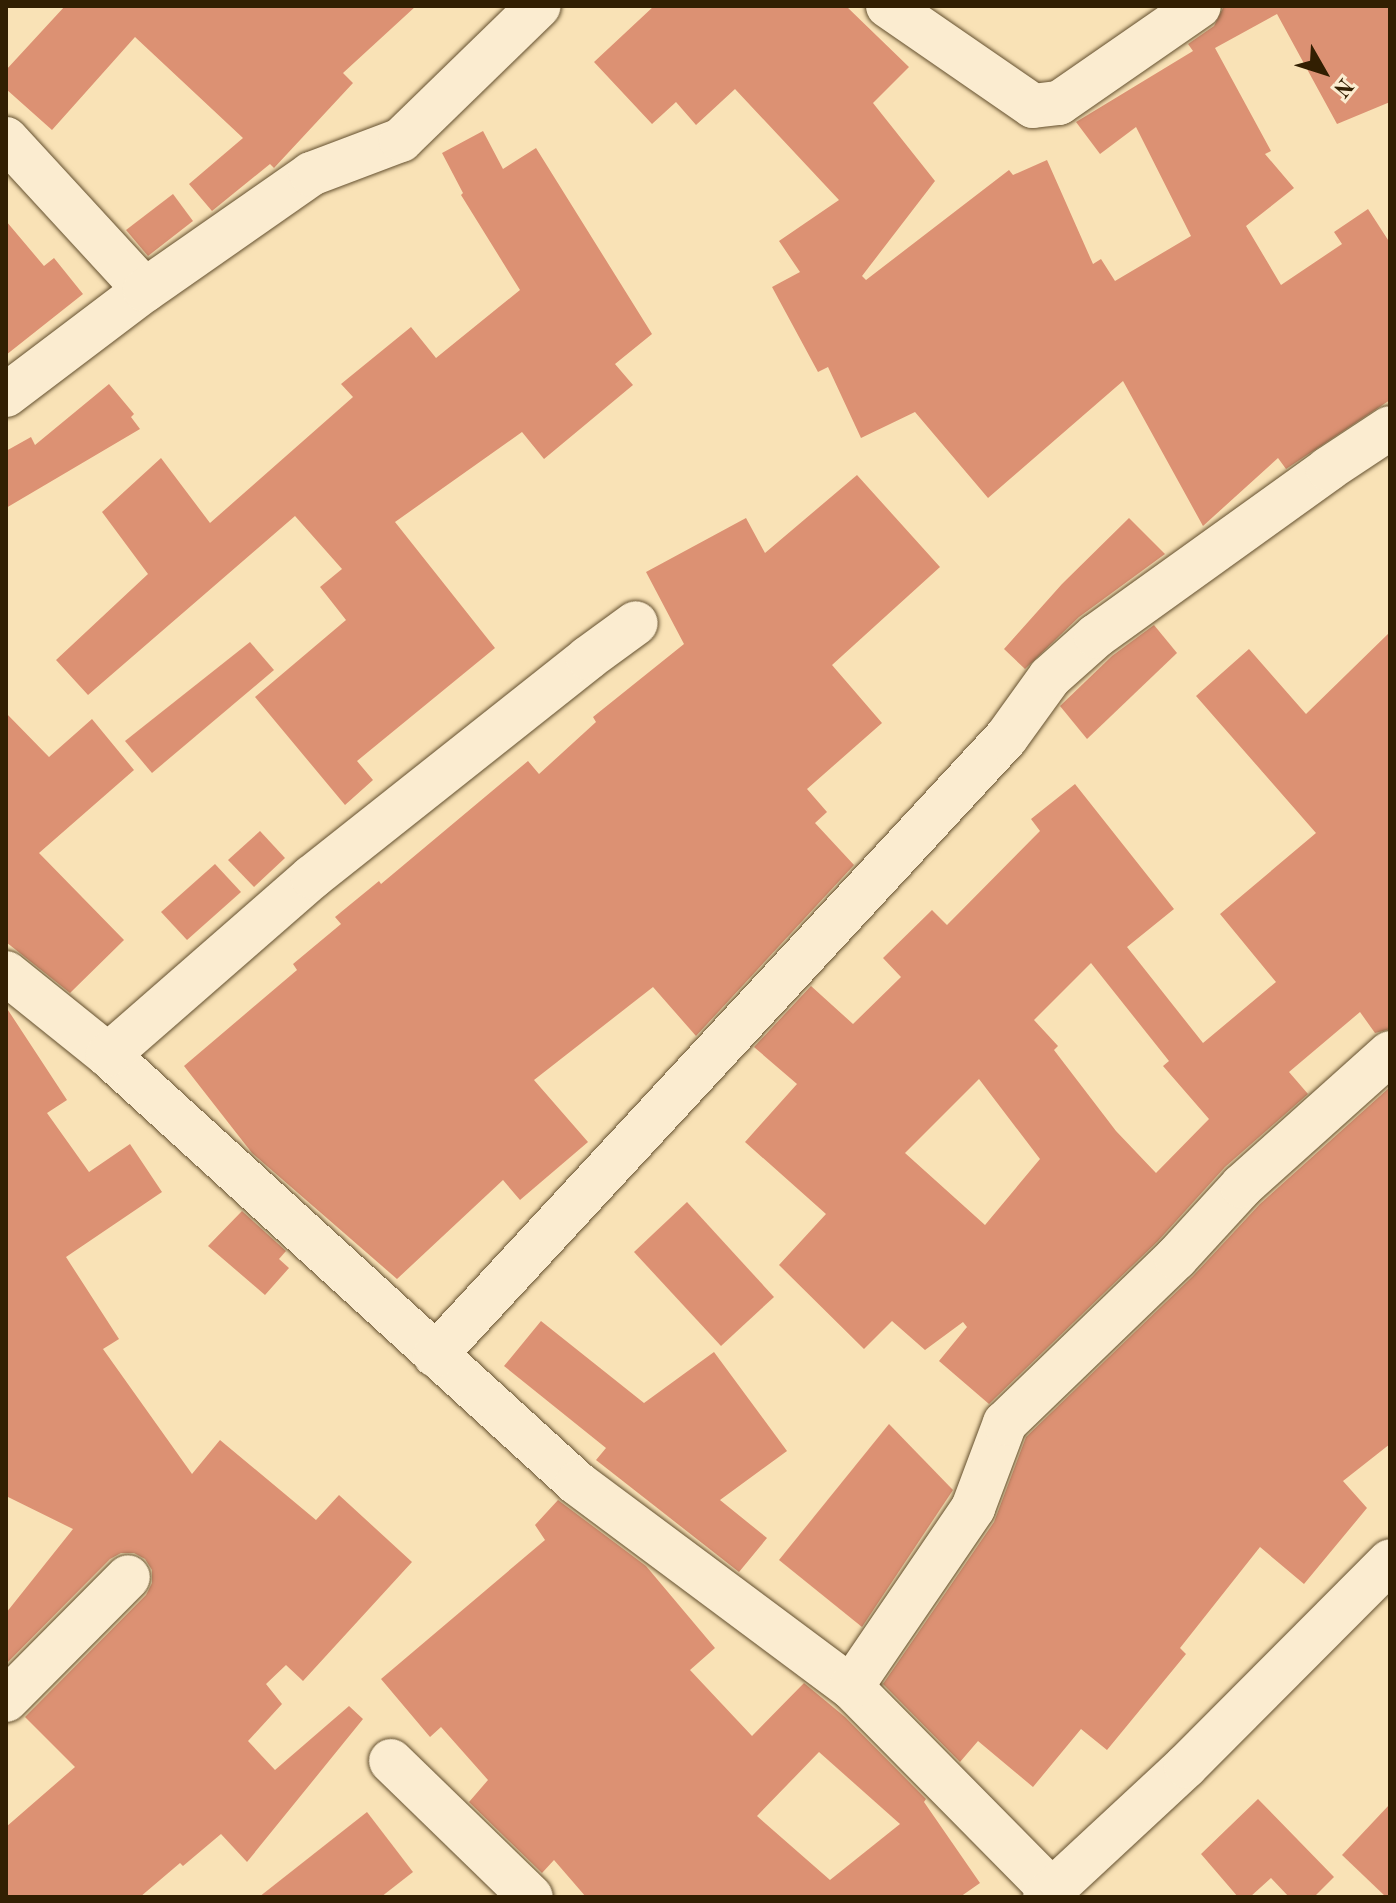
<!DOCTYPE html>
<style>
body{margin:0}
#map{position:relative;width:1396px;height:1903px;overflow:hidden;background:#f9e2b6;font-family:"Old Standard TT",serif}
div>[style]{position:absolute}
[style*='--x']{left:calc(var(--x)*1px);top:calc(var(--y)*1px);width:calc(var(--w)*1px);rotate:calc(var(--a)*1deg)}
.building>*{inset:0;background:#dc9173}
.roads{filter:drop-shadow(0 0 2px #64502f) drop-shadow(0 0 2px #64502f)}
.street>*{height:44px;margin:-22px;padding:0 22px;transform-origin:22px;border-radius:22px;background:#fbecd0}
span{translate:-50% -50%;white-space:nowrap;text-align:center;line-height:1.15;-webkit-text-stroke:6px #fbecd0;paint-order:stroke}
.frame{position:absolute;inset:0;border:8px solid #321f02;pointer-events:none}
.north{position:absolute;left:1284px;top:32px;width:80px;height:80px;-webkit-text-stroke:6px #fbecd0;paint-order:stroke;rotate:129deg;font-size:22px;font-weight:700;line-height:32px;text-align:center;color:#321f02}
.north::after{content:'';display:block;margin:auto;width:28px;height:36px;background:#321f02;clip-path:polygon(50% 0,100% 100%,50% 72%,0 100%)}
</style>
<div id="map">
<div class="building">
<i style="clip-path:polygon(65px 6px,416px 6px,343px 73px,353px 83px,274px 168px,270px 164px,212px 211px,189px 184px,243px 138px,135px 37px,52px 130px,6px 89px,6px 70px)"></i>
<i style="clip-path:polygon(654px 6px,846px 6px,909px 67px,873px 103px,935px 181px,862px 276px,866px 280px,1009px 170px,1013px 175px,1047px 160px,1093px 264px,1101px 259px,1115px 281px,1191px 236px,1136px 127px,1100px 154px,1076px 122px,1193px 51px,1188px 44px,1214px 26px,1224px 6px,1390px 6px,1390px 102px,1337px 124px,1277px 14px,1215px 48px,1271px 151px,1265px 154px,1294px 188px,1246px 226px,1281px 285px,1342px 244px,1334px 232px,1368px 209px,1390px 243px,1390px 400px,1286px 469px,1278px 458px,1203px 526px,1123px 381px,988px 498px,915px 412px,861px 438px,828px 367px,818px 372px,772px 287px,800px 272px,779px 241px,839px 200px,735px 89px,696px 125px,676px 102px,652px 124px,594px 62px)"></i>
<i style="clip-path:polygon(483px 131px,503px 169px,536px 148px,652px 334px,615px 364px,633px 385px,544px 459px,522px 432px,395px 522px,495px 648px,357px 761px,373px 780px,345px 805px,255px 697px,346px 620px,320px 587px,342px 569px,295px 516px,88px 695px,56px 660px,148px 574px,102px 512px,161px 458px,210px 523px,353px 397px,341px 384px,411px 327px,436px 358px,520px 290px,461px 195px,463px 193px,442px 153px)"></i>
<i style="clip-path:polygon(173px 194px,193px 221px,148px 256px,126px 230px)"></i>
<i style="clip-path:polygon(6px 221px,44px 266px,54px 258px,83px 294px,6px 355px)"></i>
<i style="clip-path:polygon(109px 384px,134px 414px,131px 417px,140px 429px,6px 508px,6px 451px,31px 437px,35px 445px)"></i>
<i style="clip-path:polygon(857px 475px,940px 567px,832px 665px,882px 723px,807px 789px,827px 812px,815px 823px,854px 865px,696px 1036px,653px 987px,534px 1080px,588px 1142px,520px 1200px,503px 1180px,397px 1279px,252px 1153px,184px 1066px,297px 970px,293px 964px,341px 924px,335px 917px,379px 881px,381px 884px,528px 761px,539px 774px,596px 722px,593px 717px,684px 644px,646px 572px,746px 518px,765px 553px)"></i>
<i style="clip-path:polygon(1129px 518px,1165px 554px,1079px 617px,1025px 669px,1004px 649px,1062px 584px)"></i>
<i style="clip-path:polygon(1154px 625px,1177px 653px,1087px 739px,1060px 706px,1112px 656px)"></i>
<i style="clip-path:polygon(evenodd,1390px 632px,1390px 1029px,1375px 1033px,1360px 1012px,1289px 1072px,1308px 1094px,1225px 1167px,1158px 1241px,989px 1404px,939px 1361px,967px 1327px,963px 1322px,925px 1350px,892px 1321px,864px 1349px,779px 1265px,826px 1214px,745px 1142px,797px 1084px,754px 1047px,811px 986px,853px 1024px,901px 977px,883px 958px,932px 910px,947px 925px,1040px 831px,1031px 819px,1075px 784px,1174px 909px,1127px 947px,1203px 1043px,1276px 982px,1220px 914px,1316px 833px,1196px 696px,1249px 649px,1306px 714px,1390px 632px,1091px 963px,1169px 1061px,1163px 1066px,1209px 1119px,1156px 1173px,1116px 1131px,1054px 1050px,1058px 1046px,1034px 1020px,1091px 963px,1390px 632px,979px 1079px,1040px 1159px,985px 1225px,905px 1153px,979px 1079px)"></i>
<i style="clip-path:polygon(250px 642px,274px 670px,152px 773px,125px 741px)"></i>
<i style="clip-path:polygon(6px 713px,49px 757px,92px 719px,134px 770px,39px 853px,124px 940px,70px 993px,6px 942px)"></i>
<i style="clip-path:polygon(260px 831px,285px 858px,254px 887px,228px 860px)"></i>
<i style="clip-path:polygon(215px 864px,241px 892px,187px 940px,161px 912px)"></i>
<i style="clip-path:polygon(6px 1007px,67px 1100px,47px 1113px,89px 1172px,130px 1144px,162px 1192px,66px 1257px,119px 1339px,103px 1349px,192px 1474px,220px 1440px,316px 1520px,339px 1495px,412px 1562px,303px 1681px,286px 1665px,266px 1684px,282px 1704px,248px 1741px,275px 1770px,349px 1706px,363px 1719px,247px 1862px,221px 1834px,183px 1866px,180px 1863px,140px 1897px,6px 1897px,6px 1827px,75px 1767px,25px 1717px,146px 1595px,152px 1583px,152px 1570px,145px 1559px,134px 1553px,121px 1553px,110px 1559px,6px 1664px,6px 1613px,73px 1529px,6px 1496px)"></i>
<i style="clip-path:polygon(1390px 1087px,1390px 1444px,1343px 1481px,1367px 1508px,1304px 1584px,1260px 1547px,1180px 1648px,1186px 1654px,1107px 1750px,1081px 1729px,1033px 1787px,978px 1741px,960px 1762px,883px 1684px,994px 1522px,1026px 1437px,1193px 1276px,1260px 1204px)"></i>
<i style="clip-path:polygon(687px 1202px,774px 1297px,721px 1346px,634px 1252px)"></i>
<i style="clip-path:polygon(242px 1211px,286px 1251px,279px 1259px,289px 1268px,265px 1295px,208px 1246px)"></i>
<i style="clip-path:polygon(541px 1321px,644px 1403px,714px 1352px,787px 1451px,720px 1500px,767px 1538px,739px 1572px,596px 1460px,606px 1448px,504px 1366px)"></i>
<i style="clip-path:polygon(889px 1424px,953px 1490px,862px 1627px,779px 1560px)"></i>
<i style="clip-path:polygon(evenodd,558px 1500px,646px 1566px,715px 1648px,690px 1670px,752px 1736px,804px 1683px,845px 1717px,926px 1799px,924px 1802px,980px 1883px,960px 1897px,586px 1897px,554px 1860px,542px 1873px,469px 1802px,488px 1780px,441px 1727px,430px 1737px,381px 1679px,545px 1540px,535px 1525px,558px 1500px,819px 1752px,900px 1824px,830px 1880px,757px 1816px,819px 1752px)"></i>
<i style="clip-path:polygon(1258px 1799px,1334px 1877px,1314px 1897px,1289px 1897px,1271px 1878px,1250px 1897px,1238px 1897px,1201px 1854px)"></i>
<i style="clip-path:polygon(1390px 1804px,1390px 1897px,1386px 1897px,1342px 1855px)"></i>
<i style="clip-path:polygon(367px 1812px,413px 1872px,381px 1897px,259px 1897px)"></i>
</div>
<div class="roads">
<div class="street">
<i style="--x:888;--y:6;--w:176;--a:34.6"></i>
<i style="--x:1033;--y:106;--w:26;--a:-7"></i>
<i style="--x:1059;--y:103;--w:170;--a:-34.7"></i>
<i style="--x:6;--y:139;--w:205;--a:47.4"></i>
<i style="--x:6;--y:395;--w:174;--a:-37.1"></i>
<i style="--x:145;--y:290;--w:203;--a:-34.9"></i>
<i style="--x:311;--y:174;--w:96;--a:-20.7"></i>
<i style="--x:401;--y:140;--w:192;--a:-44.2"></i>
<i style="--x:6;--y:973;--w:131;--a:38.8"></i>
<i style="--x:108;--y:1055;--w:635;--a:42.38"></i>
<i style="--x:577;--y:1483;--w:342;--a:36.7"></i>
<i style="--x:851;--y:1687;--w:288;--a:45.4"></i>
<i style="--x:108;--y:1055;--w:271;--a:-41.1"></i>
<i style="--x:312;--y:877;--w:352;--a:-38.4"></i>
<i style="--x:588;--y:658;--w:59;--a:-36.1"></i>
<i style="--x:435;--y:1355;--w:841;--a:-47.22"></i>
<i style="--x:1006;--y:738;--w:75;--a:-54.2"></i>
<i style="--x:1050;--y:677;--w:62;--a:-41.7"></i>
<i style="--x:1096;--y:636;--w:286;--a:-35.7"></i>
<i style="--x:1328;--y:469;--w:74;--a:-33.5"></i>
<i style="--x:851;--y:1687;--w:217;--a:-55.7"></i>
<i style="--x:973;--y:1508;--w:91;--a:-69.4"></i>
<i style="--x:1005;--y:1423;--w:238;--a:-44"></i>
<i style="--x:1176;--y:1258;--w:98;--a:-47.5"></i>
<i style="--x:1242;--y:1186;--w:199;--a:-41.9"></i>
<i style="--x:6;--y:1700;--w:173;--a:-45.2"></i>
<i style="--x:391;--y:1761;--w:195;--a:44.2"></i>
<i style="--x:1045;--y:1897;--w:192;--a:-42.9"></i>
<i style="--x:1186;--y:1766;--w:289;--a:-45.1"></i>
</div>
</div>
<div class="frame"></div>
<div class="north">N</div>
</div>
